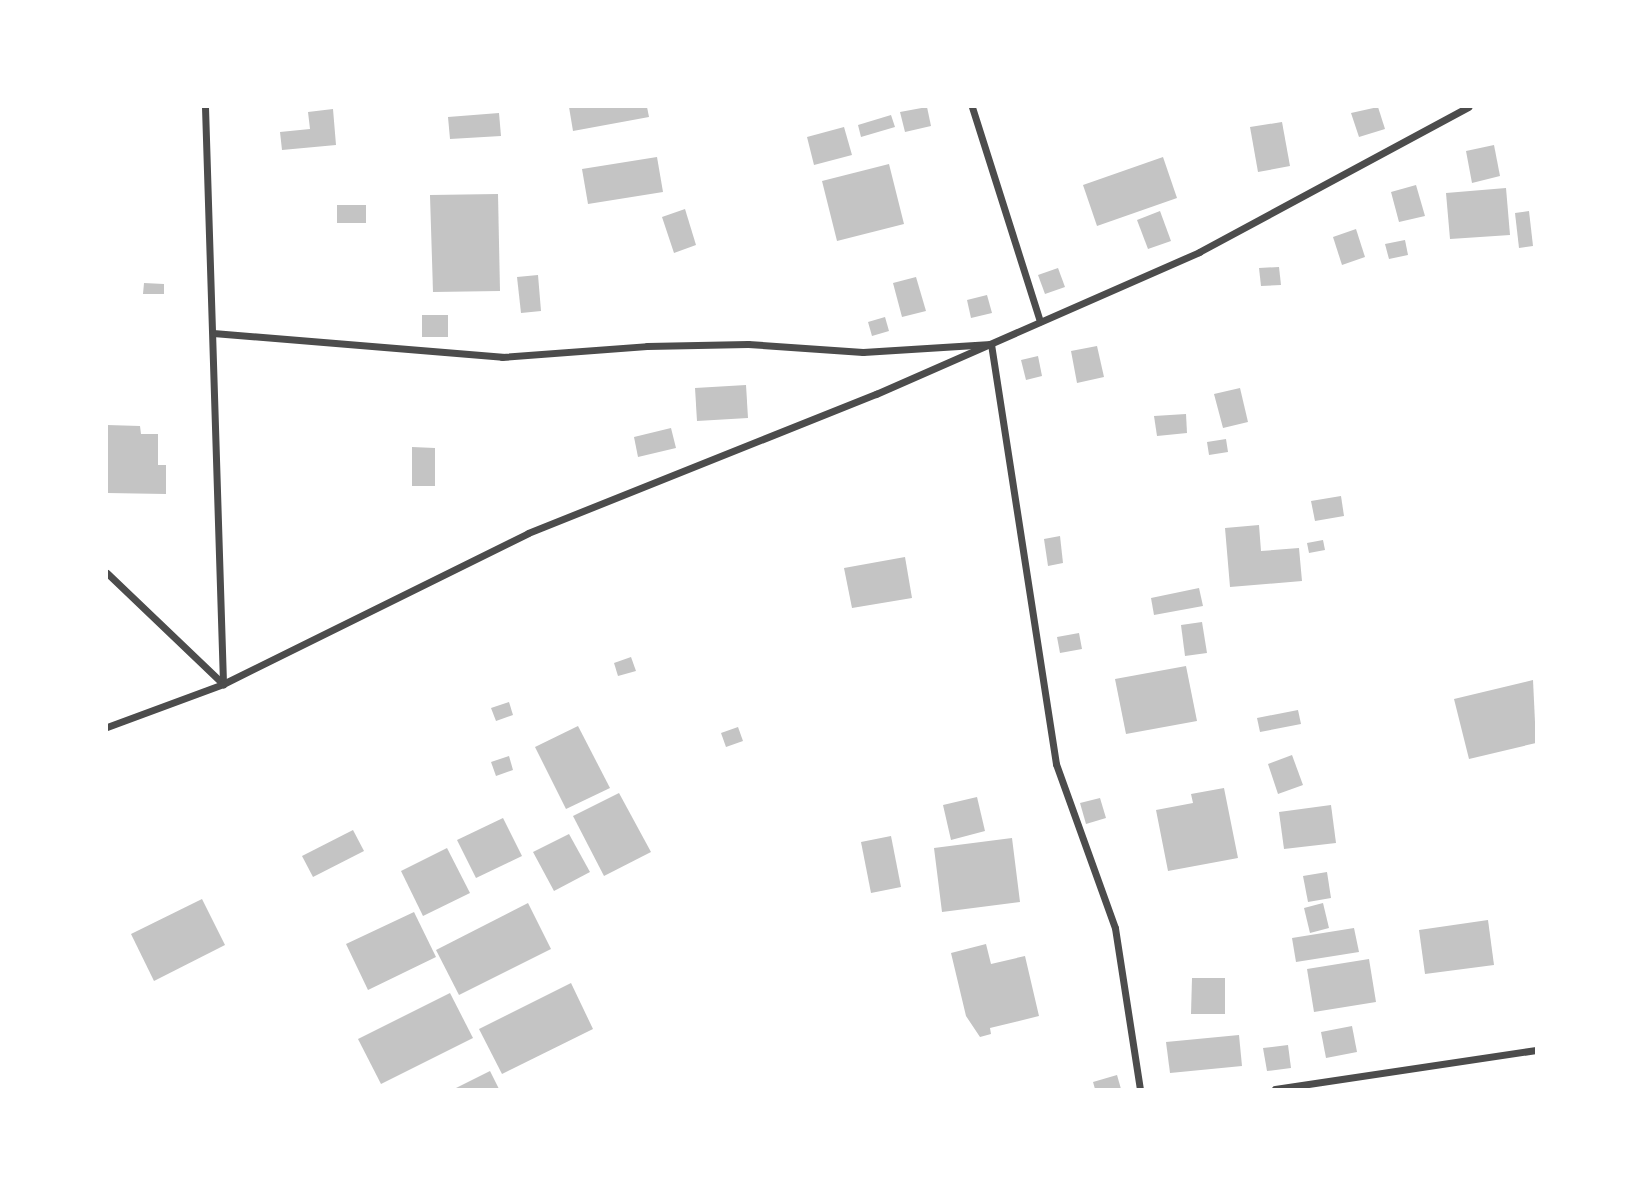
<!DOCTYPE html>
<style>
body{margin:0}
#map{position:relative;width:1643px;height:1196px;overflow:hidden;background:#fff;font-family:Bitter,serif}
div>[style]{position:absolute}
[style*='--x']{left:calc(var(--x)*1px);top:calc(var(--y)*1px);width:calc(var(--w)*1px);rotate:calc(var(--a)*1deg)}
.building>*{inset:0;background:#c4c4c4}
.minor>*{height:7px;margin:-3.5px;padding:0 3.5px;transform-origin:3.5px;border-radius:3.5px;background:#4c4c4c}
span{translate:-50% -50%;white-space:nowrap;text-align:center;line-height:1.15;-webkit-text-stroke:6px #fff;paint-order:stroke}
.frame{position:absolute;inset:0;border:108px solid #fff;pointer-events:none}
</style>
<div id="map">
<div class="building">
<i style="clip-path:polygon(569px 107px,647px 107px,649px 117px,573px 131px)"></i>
<i style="clip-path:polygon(927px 107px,931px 126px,905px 132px,900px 112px)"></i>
<i style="clip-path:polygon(1378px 107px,1385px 129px,1359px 137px,1351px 113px)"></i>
<i style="clip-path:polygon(333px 109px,336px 145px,282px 150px,280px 132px,310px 129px,308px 112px)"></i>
<i style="clip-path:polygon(499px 113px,501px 136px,450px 139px,448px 117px)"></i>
<i style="clip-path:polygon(891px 115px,895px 127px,861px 137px,858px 125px)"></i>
<i style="clip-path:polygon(1282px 122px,1290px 166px,1258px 172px,1250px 127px)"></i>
<i style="clip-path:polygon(844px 127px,852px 155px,814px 165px,807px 137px)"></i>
<i style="clip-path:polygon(1494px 145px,1500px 176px,1472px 183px,1466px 151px)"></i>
<i style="clip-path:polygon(657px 157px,663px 192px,588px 204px,582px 169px)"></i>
<i style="clip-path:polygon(1163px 157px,1177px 198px,1097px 226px,1083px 185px)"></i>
<i style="clip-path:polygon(889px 164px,904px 224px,837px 241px,822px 181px)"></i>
<i style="clip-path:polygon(1416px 185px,1425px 216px,1399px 222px,1391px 192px)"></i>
<i style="clip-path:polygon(1506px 188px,1510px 235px,1450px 239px,1446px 193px)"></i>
<i style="clip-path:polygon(498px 194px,500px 291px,433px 292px,430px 195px)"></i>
<i style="clip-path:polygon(337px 205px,366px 205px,366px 223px,337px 223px)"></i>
<i style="clip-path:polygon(685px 209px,696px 245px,674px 253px,662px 217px)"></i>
<i style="clip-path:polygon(1160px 211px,1171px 241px,1148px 249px,1137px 220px)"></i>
<i style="clip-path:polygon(1529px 211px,1533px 246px,1519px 248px,1515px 213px)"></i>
<i style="clip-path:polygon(1356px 229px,1365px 257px,1342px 265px,1333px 237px)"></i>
<i style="clip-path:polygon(1405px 240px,1408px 255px,1389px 259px,1385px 244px)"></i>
<i style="clip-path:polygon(1279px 267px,1281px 285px,1261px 286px,1259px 268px)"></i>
<i style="clip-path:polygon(1058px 268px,1065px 287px,1045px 294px,1038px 275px)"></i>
<i style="clip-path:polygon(538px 275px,541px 311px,521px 313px,517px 277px)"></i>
<i style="clip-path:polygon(916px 277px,926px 311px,902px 317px,893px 283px)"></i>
<i style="clip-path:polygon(144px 283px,164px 284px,164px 294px,143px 294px)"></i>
<i style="clip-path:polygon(987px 295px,992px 313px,971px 318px,967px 300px)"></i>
<i style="clip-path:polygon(422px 315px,448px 315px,448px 337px,422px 337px)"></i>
<i style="clip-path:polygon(885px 317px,889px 331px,872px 336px,868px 322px)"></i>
<i style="clip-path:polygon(1097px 346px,1104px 377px,1077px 383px,1071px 351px)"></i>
<i style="clip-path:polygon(1038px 356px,1042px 376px,1026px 380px,1021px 360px)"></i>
<i style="clip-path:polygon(746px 385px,748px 418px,697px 421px,695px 388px)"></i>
<i style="clip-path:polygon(1240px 388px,1248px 422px,1223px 428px,1214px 394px)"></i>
<i style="clip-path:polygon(1186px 414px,1187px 433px,1157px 436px,1154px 416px)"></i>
<i style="clip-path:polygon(107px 425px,140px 426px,141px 434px,158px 434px,158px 465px,166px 465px,166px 494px,107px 493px)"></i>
<i style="clip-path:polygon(671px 428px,676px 448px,638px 457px,634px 437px)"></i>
<i style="clip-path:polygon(1226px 439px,1228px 452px,1209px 455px,1207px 442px)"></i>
<i style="clip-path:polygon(412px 447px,435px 448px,435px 486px,412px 486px)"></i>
<i style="clip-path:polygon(1341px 496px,1344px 516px,1315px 521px,1311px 501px)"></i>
<i style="clip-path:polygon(1259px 525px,1261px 551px,1299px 548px,1302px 581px,1230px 587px,1225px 528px)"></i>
<i style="clip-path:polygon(1060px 536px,1063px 563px,1048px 566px,1044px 539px)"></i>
<i style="clip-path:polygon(1323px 540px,1325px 550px,1309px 553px,1307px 543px)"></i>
<i style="clip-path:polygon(905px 557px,912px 598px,852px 608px,844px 568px)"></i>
<i style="clip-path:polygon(1199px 588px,1203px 606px,1154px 615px,1151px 598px)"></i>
<i style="clip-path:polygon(1202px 622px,1207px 653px,1185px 656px,1181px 625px)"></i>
<i style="clip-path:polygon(1079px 633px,1082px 649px,1060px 653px,1057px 637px)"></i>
<i style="clip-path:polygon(631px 657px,636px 671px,618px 676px,614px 663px)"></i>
<i style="clip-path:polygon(1186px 666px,1197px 721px,1126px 734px,1115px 679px)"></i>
<i style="clip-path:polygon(1533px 680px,1536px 743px,1469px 759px,1454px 699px)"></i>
<i style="clip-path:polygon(509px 702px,513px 715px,496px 721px,491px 708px)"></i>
<i style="clip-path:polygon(1298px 710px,1301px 724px,1260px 732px,1257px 718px)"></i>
<i style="clip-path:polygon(578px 726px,610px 788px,566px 809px,535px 747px)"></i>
<i style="clip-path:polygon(738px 727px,743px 741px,726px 747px,721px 733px)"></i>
<i style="clip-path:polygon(1292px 755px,1303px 785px,1278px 794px,1268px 764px)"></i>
<i style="clip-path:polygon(509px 756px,513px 770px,496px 776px,491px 762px)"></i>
<i style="clip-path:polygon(1224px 788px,1238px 858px,1168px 871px,1156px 810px,1193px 803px,1191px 794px)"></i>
<i style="clip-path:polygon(619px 793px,651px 852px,604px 876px,573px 816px)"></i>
<i style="clip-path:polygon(977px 797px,985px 831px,951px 840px,943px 805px)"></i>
<i style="clip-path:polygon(1100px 798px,1106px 818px,1086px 824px,1080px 803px)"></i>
<i style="clip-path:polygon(1331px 805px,1336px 843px,1284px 849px,1279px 812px)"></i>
<i style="clip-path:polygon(503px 818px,522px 856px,476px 878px,457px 840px)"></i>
<i style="clip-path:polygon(353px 830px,364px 851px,313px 877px,302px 856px)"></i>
<i style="clip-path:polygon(569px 834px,590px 872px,554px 891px,533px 852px)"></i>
<i style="clip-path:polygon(891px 836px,901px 887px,871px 893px,861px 842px)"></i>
<i style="clip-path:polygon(1012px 838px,1020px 902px,942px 912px,934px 848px)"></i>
<i style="clip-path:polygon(447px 848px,470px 893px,423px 916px,401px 871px)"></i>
<i style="clip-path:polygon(1327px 872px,1331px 898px,1308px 902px,1303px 876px)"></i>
<i style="clip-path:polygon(202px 899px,225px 945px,154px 981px,131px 934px)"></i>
<i style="clip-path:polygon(528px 903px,551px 949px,459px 995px,436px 950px)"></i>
<i style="clip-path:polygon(1323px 903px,1329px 928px,1310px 933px,1304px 908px)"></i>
<i style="clip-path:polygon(414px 912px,436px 957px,368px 990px,346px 944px)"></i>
<i style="clip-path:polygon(1488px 920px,1494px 965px,1425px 974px,1419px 930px)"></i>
<i style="clip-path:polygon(1354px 928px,1359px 952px,1296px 962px,1292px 938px)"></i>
<i style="clip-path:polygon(986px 944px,991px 964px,1025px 956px,1039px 1016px,990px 1028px,991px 1034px,980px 1037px,966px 1016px,951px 953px)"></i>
<i style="clip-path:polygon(1369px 959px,1376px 1002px,1314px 1012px,1307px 969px)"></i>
<i style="clip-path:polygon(1192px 978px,1225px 978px,1225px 1014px,1191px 1014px)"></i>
<i style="clip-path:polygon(571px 983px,593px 1029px,502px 1074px,479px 1029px)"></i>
<i style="clip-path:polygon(450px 993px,473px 1038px,381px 1084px,358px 1039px)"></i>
<i style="clip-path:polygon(1352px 1026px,1357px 1052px,1326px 1058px,1321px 1032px)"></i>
<i style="clip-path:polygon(1239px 1035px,1242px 1066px,1170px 1073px,1166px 1042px)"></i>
<i style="clip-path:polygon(1288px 1045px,1291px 1068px,1267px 1071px,1263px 1048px)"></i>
<i style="clip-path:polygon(490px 1071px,499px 1089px,454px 1089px)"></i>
<i style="clip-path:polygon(1117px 1075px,1121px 1089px,1095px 1089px,1093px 1082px)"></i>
</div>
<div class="minor">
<i style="--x:205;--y:107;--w:577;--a:88.21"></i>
<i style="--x:972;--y:107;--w:225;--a:72.4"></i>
<i style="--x:213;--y:333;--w:290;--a:4.7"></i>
<i style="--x:502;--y:357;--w:145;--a:-4.3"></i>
<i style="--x:647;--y:346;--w:101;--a:-1.1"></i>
<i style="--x:748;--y:344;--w:115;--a:4"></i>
<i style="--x:863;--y:352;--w:128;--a:-3.6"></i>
<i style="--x:991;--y:344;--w:425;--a:81.2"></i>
<i style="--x:1056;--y:764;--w:174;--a:70.2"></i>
<i style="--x:1115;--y:928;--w:163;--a:81.2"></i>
<i style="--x:107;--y:573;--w:161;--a:43.7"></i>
<i style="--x:107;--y:727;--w:124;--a:-20.3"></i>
<i style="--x:223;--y:684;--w:340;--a:-26.3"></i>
<i style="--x:528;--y:533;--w:375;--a:-21.8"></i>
<i style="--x:876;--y:394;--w:353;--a:-23.7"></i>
<i style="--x:1199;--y:252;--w:306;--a:-28.3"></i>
<i style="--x:1275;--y:1089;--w:264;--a:-8.5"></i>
</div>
<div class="frame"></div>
</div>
